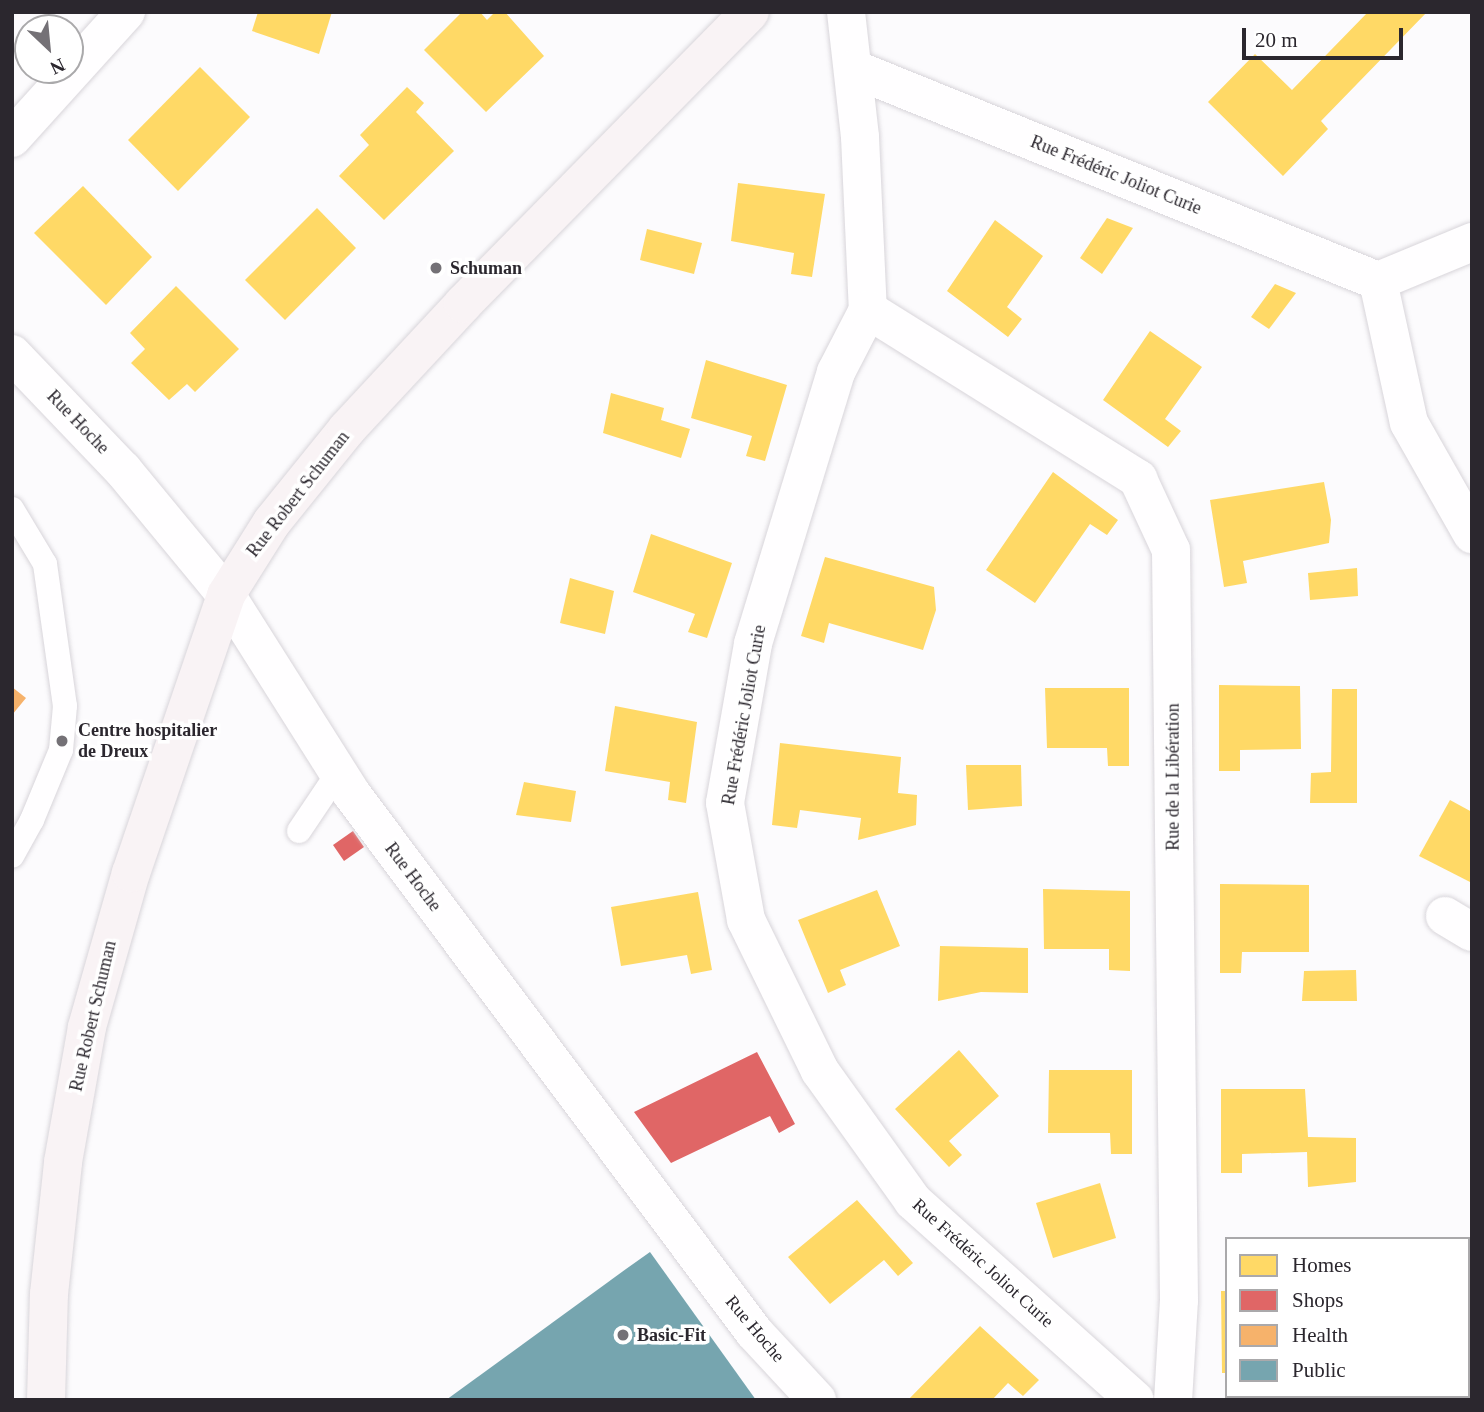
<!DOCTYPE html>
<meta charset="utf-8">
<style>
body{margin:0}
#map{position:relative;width:1484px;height:1412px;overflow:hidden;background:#fcfbfd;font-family:Georgia,serif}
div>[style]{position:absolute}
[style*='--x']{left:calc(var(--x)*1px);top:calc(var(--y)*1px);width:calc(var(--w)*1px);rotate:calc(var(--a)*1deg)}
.homes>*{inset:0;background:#ffd966}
.shops>*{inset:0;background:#e06666}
.health>*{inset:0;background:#f6b26b}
.public>*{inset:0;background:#76a5af}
.roads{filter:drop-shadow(0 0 2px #d8d5da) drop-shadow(0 0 2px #d8d5da)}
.lane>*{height:24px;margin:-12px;padding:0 12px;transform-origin:12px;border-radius:12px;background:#fffeff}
.street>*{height:38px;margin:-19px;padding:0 19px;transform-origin:19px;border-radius:19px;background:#fffeff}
.secondary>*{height:38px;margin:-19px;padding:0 19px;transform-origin:19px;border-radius:19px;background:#f9f3f5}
.dots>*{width:19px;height:19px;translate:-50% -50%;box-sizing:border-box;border:4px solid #fff;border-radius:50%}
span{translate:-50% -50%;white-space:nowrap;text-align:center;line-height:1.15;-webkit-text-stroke:7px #fff;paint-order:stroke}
.street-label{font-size:18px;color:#2b272e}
.poi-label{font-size:18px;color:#2b272e;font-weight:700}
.left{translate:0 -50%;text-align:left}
.frame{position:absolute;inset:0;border:14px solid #2b272e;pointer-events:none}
.legend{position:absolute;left:1225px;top:1237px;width:245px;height:161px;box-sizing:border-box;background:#fff;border:2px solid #aaa9ab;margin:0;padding:9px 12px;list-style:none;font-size:21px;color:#2b272e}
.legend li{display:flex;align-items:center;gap:14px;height:35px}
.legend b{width:35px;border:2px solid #aaa9ab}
.north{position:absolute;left:14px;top:14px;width:70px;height:70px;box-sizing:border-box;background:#fff;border:2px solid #aaa9ab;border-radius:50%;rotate:154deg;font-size:19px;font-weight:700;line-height:28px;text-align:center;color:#2b272e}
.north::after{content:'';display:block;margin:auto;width:24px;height:32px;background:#747176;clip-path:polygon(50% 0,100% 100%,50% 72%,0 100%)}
.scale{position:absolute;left:1242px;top:28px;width:161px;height:32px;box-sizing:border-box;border:4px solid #2b272e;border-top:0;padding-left:9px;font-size:21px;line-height:24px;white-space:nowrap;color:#2b272e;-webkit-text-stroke:5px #fff;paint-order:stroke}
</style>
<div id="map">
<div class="homes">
<i style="clip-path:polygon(258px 12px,332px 12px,319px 54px,252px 31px)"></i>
<i style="clip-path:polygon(462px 12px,480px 12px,487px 20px,495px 12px,505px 12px,544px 56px,486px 112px,424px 50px)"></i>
<i style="clip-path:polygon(1368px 12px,1427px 12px,1321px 121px,1328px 129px,1283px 176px,1208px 102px,1255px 54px,1292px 90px)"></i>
<i style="clip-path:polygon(200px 67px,250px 117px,178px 191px,128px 140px)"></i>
<i style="clip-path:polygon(407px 87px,424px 103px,416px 112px,454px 151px,384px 220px,339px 176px,369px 145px,360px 135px)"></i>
<i style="clip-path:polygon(738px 183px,825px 194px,812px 277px,791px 274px,794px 253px,731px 241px)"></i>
<i style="clip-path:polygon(83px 186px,152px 257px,106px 305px,34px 233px)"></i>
<i style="clip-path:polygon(317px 208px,356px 248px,285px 320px,245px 280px)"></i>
<i style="clip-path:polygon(1107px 218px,1133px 228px,1102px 274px,1080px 258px)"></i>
<i style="clip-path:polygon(995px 220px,1043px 256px,1007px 307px,1022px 319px,1008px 337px,947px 291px)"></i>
<i style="clip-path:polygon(647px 229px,702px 243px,694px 274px,640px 260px)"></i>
<i style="clip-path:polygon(1275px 284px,1296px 293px,1269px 329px,1251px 317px)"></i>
<i style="clip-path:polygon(176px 286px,239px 349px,195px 392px,187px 384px,169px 400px,131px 363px,145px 349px,130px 333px)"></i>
<i style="clip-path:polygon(1150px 331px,1202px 367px,1165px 419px,1181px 431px,1168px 447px,1103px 400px)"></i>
<i style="clip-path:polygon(706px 360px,787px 385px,765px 461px,746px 456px,752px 436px,691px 418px)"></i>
<i style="clip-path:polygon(611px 393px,664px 408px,661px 420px,690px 429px,681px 458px,603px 433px)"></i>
<i style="clip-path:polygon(1053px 472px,1118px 520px,1107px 535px,1090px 524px,1035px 603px,986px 570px)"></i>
<i style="clip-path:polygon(1324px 482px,1331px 520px,1329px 543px,1243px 561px,1247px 583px,1224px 587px,1210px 500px)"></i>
<i style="clip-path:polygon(651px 534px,732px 563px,707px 638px,688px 632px,695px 614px,633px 592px)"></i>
<i style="clip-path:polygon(825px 557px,934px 587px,936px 610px,923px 650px,829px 623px,824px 643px,801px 636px)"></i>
<i style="clip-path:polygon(1357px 568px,1358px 596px,1310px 600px,1308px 573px)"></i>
<i style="clip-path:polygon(570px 578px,614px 591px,605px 634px,560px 623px)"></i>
<i style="clip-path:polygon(1219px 685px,1300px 686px,1301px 749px,1240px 750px,1240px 771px,1219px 771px)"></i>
<i style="clip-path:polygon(1045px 688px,1129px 688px,1129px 766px,1108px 766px,1107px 748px,1047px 748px)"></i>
<i style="clip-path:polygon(1332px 689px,1357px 689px,1357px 803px,1310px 803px,1311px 773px,1331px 772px)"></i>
<i style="clip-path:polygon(615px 706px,697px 722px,686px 803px,668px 800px,670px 782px,605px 771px)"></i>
<i style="clip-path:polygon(780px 743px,901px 757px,898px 793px,917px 795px,916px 825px,858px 840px,861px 818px,800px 810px,797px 828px,772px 825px)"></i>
<i style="clip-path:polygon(966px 765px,1021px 765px,1022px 806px,968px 810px)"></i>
<i style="clip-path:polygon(524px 782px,576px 791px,571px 822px,516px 815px)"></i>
<i style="clip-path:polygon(1450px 800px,1472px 812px,1472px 883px,1419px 856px)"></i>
<i style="clip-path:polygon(1220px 884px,1309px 885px,1309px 952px,1242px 952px,1241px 973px,1220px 973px)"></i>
<i style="clip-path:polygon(1043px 889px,1130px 891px,1130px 971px,1109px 970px,1109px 949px,1044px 949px)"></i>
<i style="clip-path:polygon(877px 890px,900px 946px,840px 970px,846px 985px,828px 993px,798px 920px)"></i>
<i style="clip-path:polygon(698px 892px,712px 970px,691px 974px,687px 955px,621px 966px,611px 907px)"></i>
<i style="clip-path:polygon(940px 946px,1028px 948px,1028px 993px,981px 992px,938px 1001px)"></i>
<i style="clip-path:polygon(1356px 970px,1357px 1001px,1302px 1001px,1304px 971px)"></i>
<i style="clip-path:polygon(959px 1050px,999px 1096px,949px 1141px,962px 1155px,949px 1167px,895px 1109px)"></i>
<i style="clip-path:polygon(1049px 1070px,1132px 1070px,1132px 1154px,1111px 1154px,1110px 1133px,1048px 1133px)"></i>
<i style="clip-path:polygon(1221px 1089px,1305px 1089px,1308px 1137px,1356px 1138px,1356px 1182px,1308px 1187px,1307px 1152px,1242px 1154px,1242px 1173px,1221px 1173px)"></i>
<i style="clip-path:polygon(1100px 1183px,1116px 1238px,1053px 1258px,1036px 1203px)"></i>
<i style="clip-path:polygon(857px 1200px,913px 1263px,898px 1276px,884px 1260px,830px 1304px,788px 1257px)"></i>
<i style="clip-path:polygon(1221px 1291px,1227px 1291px,1227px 1373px,1222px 1373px)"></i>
<i style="clip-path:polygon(980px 1326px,1039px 1380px,1023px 1396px,1008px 1383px,992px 1400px,908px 1400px)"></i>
</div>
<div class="shops">
<i style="clip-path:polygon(353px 831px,364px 847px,344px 861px,333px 845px)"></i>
<i style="clip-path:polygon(757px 1052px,795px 1124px,779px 1133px,770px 1116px,671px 1163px,634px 1112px)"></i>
</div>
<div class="health">
<i style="clip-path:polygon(12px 687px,26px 698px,12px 715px)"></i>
</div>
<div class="public">
<i style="clip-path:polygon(650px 1252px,756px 1400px,446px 1400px,626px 1269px)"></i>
</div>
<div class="roads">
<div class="lane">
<i style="--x:12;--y:509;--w:64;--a:59"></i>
<i style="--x:45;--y:564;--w:143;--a:82"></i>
<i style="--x:65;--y:706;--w:44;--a:95.2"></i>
<i style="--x:61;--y:750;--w:76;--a:112.5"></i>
<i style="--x:32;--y:820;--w:41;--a:119.1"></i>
<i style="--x:299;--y:831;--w:70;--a:-56.1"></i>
</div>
<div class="street">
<i style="--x:846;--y:12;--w:126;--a:83.6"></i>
<i style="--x:860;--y:137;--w:173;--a:87.4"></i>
<i style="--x:868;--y:310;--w:70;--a:117.3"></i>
<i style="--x:836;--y:372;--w:284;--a:107"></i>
<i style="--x:753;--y:644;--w:161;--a:100"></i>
<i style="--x:725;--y:803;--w:119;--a:79.8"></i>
<i style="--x:746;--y:920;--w:168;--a:63.9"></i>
<i style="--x:820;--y:1071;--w:160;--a:54.4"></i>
<i style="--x:913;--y:1201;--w:298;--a:41.9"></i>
<i style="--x:854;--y:69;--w:565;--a:22.03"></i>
<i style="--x:12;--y:138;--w:170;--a:-47.9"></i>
<i style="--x:1378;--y:281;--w:145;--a:77.7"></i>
<i style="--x:1409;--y:423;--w:128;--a:60.4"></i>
<i style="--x:1378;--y:281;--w:102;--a:-22.5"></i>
<i style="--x:868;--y:310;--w:319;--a:32"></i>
<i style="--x:1138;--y:479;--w:78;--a:65.1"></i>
<i style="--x:1171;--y:550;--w:750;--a:89.39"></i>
<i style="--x:1179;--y:1300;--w:100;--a:93.4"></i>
<i style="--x:12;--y:354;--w:161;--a:46.3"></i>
<i style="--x:123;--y:470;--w:162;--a:50.5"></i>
<i style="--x:226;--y:595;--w:234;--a:57.7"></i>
<i style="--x:351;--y:793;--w:673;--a:53.22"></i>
<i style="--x:754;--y:1332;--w:93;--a:47.2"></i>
<i style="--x:1445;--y:916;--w:31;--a:31"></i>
</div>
<div class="secondary">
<i style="--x:46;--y:1400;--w:106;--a:-88.4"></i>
<i style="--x:49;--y:1294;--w:133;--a:-83.9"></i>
<i style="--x:63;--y:1162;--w:137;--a:-79.9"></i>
<i style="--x:87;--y:1027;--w:160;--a:-74.1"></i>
<i style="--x:131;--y:873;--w:294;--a:-71.1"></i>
<i style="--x:226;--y:595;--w:86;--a:-57.8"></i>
<i style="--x:272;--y:522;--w:119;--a:-51.1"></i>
<i style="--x:347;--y:429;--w:171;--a:-47.1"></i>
<i style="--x:463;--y:304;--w:409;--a:-45.5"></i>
</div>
</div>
<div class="dots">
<i style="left:436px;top:268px;background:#747176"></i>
<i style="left:62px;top:741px;background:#747176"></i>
<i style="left:623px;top:1335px;background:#747176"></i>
</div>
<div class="street-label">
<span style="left:1116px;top:175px;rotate:22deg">Rue Frédéric Joliot Curie</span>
<span style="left:78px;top:422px;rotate:46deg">Rue Hoche</span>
<span style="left:298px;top:494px;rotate:-52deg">Rue Robert Schuman</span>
<span style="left:744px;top:715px;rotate:-80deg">Rue Frédéric Joliot Curie</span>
<span style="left:1173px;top:777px;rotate:-90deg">Rue de la Libération</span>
<span style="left:413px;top:877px;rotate:53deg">Rue Hoche</span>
<span style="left:93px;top:1016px;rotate:-77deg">Rue Robert Schuman</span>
<span style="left:983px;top:1263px;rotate:42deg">Rue Frédéric Joliot Curie</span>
<span style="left:755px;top:1329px;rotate:50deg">Rue Hoche</span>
</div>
<div class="poi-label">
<span class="left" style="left:450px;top:268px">Schuman</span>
<span class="left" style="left:78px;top:741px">Centre hospitalier<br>de Dreux</span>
<span class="left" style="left:637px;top:1335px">Basic-Fit</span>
</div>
<div class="frame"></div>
<ul class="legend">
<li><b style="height:19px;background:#ffd966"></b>Homes</li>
<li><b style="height:19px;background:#e06666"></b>Shops</li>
<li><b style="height:19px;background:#f6b26b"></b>Health</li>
<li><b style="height:19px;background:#76a5af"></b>Public</li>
</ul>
<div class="north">N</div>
<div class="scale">20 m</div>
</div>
